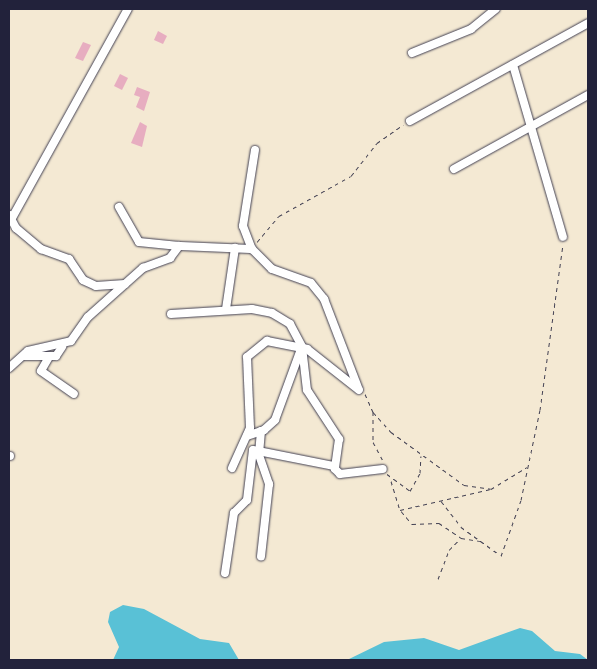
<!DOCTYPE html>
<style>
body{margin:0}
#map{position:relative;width:597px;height:669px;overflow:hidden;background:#f4e9d3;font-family:"Patrick Hand",sans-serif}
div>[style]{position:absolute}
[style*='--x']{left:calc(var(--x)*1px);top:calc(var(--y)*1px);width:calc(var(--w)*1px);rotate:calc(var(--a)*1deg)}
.water>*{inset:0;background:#59c1d6}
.building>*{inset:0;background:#e7adc0}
.path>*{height:1px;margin-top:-0.5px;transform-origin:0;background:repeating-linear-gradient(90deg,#424052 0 4px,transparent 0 8px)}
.roads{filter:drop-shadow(0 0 1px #424052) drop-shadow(0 0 1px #424052)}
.minor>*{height:8px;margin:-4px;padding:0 4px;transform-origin:4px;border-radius:4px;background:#fff}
span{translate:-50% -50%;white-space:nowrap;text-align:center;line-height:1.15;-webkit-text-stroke:5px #fff;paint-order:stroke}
.frame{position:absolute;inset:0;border:10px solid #22223b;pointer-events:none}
</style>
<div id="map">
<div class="water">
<i style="clip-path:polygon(123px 605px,144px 609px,200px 639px,229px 643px,239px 660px,113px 660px,119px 647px,108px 622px,110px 612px)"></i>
<i style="clip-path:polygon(520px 628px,532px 631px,555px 651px,580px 654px,588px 660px,347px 660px,384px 642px,424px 638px,459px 650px)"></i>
</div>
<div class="building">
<i style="clip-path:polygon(158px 31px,167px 36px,163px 44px,154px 40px)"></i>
<i style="clip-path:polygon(83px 42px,91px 45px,83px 61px,75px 58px)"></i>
<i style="clip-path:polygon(120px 74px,128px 78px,122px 90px,114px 86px)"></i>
<i style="clip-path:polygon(137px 87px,150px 92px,144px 111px,136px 107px,140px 97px,134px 95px)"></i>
<i style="clip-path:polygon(140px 122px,147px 126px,142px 147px,131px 143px)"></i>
</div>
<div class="path">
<i style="--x:257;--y:242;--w:34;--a:-50"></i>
<i style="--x:279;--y:216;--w:82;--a:-29.1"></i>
<i style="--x:351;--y:176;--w:42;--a:-51.8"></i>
<i style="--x:377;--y:143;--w:32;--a:-35"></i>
<i style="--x:365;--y:394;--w:20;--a:66"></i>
<i style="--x:373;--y:412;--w:27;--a:48"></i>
<i style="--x:391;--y:432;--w:90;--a:36"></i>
<i style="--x:464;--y:485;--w:27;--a:8"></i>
<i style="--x:491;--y:489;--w:42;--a:-31.4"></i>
<i style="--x:373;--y:412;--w:30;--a:90"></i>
<i style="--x:373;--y:442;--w:21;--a:62"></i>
<i style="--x:387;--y:474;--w:29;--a:36"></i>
<i style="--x:410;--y:491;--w:21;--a:-61"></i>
<i style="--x:420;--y:473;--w:17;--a:-87"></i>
<i style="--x:391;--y:481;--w:30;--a:73"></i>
<i style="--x:400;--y:510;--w:92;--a:-13.1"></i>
<i style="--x:441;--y:501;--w:33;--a:52"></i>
<i style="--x:461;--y:527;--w:48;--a:35.7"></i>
<i style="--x:401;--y:511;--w:17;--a:50"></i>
<i style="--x:412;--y:524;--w:27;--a:-2"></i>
<i style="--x:439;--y:523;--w:27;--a:34"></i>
<i style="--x:461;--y:538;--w:20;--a:9"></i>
<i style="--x:501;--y:556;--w:59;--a:-70.3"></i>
<i style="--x:521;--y:500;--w:92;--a:-78.1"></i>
<i style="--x:540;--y:410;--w:167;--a:-82.1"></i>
<i style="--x:438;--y:579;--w:31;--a:-69"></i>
<i style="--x:449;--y:550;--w:16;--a:-45"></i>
</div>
<div class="roads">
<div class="minor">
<i style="--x:412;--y:53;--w:64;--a:-22.1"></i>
<i style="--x:471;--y:29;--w:32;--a:-39"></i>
<i style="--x:513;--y:65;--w:179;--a:73.8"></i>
<i style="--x:410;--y:121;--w:203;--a:-28.8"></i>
<i style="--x:255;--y:150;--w:77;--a:99"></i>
<i style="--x:243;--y:226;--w:25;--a:69"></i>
<i style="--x:252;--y:249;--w:28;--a:45"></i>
<i style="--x:272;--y:269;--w:41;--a:19.7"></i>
<i style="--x:311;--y:283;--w:21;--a:51"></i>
<i style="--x:324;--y:299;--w:97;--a:69"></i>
<i style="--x:454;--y:169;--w:153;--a:-28.9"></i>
<i style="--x:119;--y:207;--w:40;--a:60.3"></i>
<i style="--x:139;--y:242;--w:40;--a:5.7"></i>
<i style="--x:9;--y:215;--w:15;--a:62"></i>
<i style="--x:16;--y:228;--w:33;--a:40"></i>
<i style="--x:41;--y:249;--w:30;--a:20"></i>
<i style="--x:69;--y:259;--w:25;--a:56"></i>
<i style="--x:83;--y:280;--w:14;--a:25"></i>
<i style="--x:96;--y:286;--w:29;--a:-4"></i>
<i style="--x:12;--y:218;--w:239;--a:-61"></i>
<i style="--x:226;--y:309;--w:62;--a:-81.6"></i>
<i style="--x:171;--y:314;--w:81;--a:-3.5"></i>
<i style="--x:252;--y:309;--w:20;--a:11"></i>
<i style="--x:272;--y:313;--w:21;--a:31"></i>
<i style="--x:290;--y:324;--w:26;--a:62"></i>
<i style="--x:302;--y:347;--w:43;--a:83.4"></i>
<i style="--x:307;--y:390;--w:59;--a:56.9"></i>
<i style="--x:339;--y:439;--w:30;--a:98"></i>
<i style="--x:335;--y:469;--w:7;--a:45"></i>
<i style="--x:340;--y:474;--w:43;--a:-6.6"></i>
<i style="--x:24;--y:356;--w:32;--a:0"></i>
<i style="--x:56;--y:356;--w:11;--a:-56"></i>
<i style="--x:49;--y:357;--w:16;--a:120"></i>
<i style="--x:41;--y:371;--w:40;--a:34.9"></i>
<i style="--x:9;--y:368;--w:25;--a:-42"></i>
<i style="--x:28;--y:351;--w:44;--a:-13.1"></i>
<i style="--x:71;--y:341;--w:29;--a:-55"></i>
<i style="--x:88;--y:317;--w:74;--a:-41.7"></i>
<i style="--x:143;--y:268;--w:29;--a:-20"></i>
<i style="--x:170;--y:258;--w:15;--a:-53"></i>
<i style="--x:179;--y:246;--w:73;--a:2.4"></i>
<i style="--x:261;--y:431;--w:24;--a:95"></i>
<i style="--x:259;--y:455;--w:31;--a:71"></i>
<i style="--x:269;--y:484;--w:73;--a:96.3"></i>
<i style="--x:247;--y:436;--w:18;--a:-19"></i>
<i style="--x:264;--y:430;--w:15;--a:-42"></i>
<i style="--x:275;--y:420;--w:76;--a:-69.9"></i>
<i style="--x:9;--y:456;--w:1;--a:0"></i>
<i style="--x:232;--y:468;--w:44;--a:-65.8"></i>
<i style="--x:250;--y:428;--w:71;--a:-92.4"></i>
<i style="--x:247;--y:357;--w:26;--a:-39"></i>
<i style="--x:267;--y:341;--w:41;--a:11.3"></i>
<i style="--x:307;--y:349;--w:66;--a:38.3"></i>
<i style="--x:225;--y:573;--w:61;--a:-81.5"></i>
<i style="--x:234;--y:513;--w:18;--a:-45"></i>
<i style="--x:247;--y:500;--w:50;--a:-83.2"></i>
<i style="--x:253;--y:450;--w:83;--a:11.2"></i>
</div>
</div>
<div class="frame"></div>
</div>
